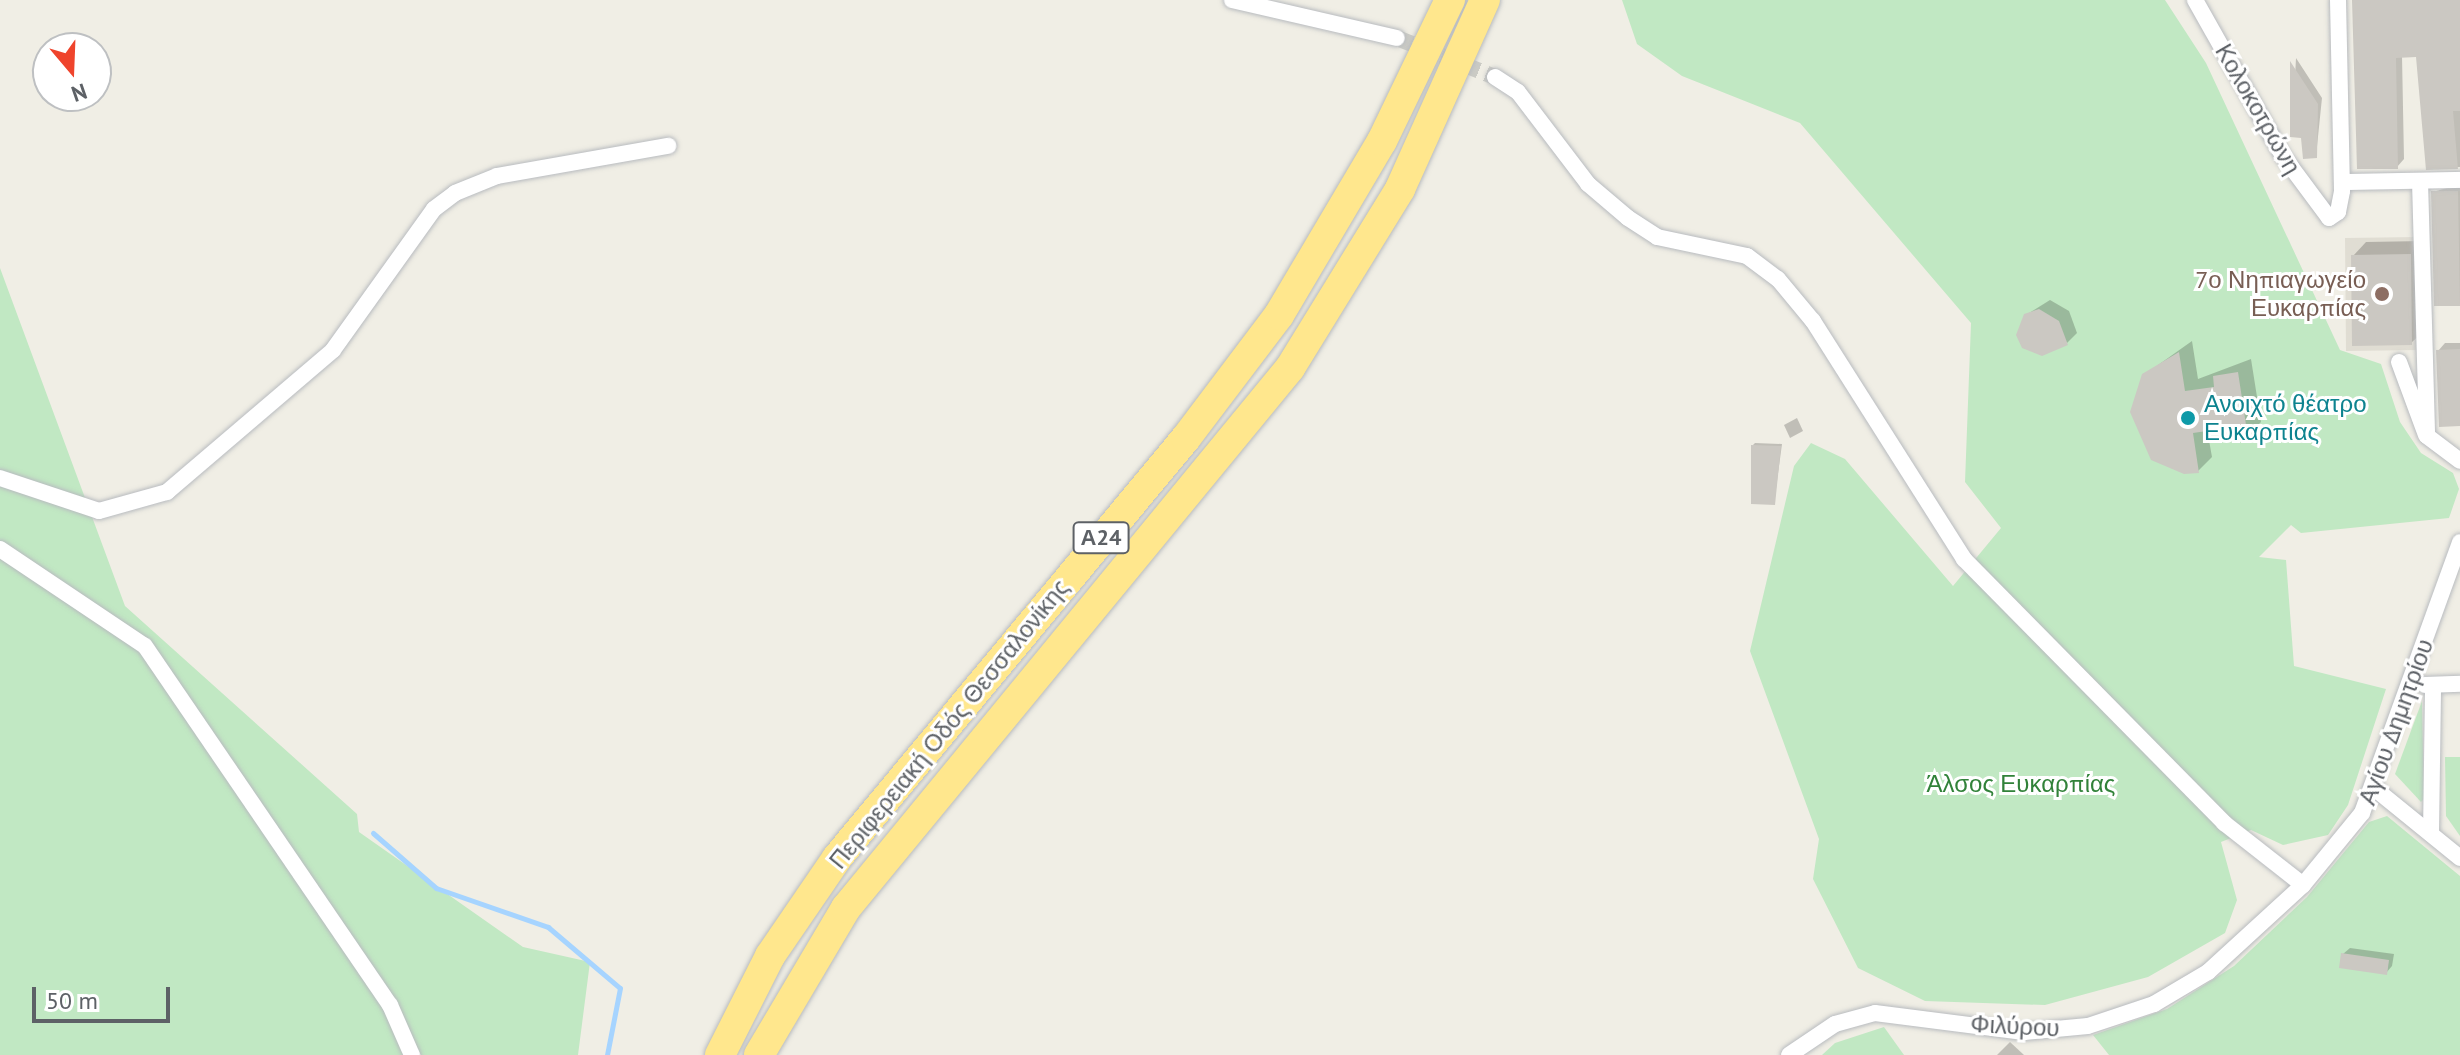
<!DOCTYPE html>
<meta charset="utf-8">
<style>
body{margin:0}
#map{position:relative;width:2460px;height:1055px;overflow:hidden;background:#f0eee5;font-family:"PT Sans",sans-serif}
div>[style]{position:absolute}
[style*='--x']{left:calc(var(--x)*1px);top:calc(var(--y)*1px);width:calc(var(--w)*1px);rotate:calc(var(--a)*1deg)}
.education>*{inset:0;background:#e0ddd3}
.green>*{inset:0;background:#c1e8c3}
.shadow>*{inset:0;background:#0003}
.stream>*{height:5px;margin:-2.5px;padding:0 2.5px;transform-origin:2.5px;border-radius:2.5px;background:#a6d4ff}
.building>*{inset:0;background:#cbc8c2}
.minor-tunnel>*{height:16px;margin-top:-8px;transform-origin:0;background:repeating-linear-gradient(90deg,#cbcbc5 0 16px,transparent 0 24px)}
.roads{filter:drop-shadow(0 0 2px #b8bbbf) drop-shadow(0 0 2px #b8bbbf)}
.minor>*{height:16px;margin:-8px;padding:0 8px;transform-origin:8px;border-radius:8px;background:#fff}
.motorway>*{height:30px;margin:-15px;padding:0 15px;transform-origin:15px;border-radius:15px;background:#ffe78d}
.dots>*{width:22px;height:22px;translate:-50% -50%;box-sizing:border-box;border:4px solid #fff;border-radius:50%}
span{translate:-50% -50%;white-space:nowrap;text-align:center;line-height:1.15;-webkit-text-stroke:6px #fff;paint-order:stroke}
.shield-label span{padding:2px 6px;background:#fff;border:2px solid;border-radius:6px;-webkit-text-stroke-width:0}
.shield-label{font-size:22px;color:#5d6166;font-weight:700}
.street-label{font-size:24px;color:#5d6166}
.education-label{font-size:24px;color:#785e54}
.right{translate:-100% -50%;text-align:right}
.culture-label{font-size:24px;color:#0d838f}
.left{translate:0 -50%;text-align:left}
.park-label{font-size:24px;color:#318239}
.north{position:absolute;left:32px;top:32px;width:80px;height:80px;box-sizing:border-box;background:#fff;border:2px solid #bec0c2;border-radius:50%;rotate:161deg;font-size:22px;font-weight:700;line-height:32px;text-align:center;color:#5d6166}
.north::after{content:'';display:block;margin:auto;width:28px;height:36px;background:#ef442c;clip-path:polygon(50% 0,100% 100%,50% 72%,0 100%)}
.scale{position:absolute;left:32px;top:987px;width:138px;height:36px;box-sizing:border-box;border:4px solid #5d6166;border-top:0;padding-left:10px;font-size:24px;line-height:28px;white-space:nowrap;color:#5d6166;-webkit-text-stroke:6px #fff;paint-order:stroke}
</style>
<div id="map">
<div class="education">
<i style="clip-path:polygon(2418px 237px,2419px 350px,2346px 351px,2345px 238px)"></i>
</div>
<div class="green">
<i style="clip-path:polygon(1622px 0,2165px 0,2206px 63px,2340px 350px,2381px 364px,2400px 422px,2421px 453px,2453px 473px,2459px 489px,2449px 518px,2301px 533px,2291px 525px,2259px 557px,2286px 560px,2294px 666px,2386px 689px,2348px 805px,2328px 835px,2283px 845px,2251px 830px,2221px 842px,2237px 900px,2225px 933px,2148px 977px,2045px 1005px,1925px 1001px,1858px 968px,1813px 879px,1819px 839px,1750px 651px,1794px 466px,1811px 443px,1845px 459px,1953px 586px,2001px 528px,1965px 482px,1971px 323px,1800px 123px,1682px 76px,1637px 44px)"></i>
<i style="clip-path:polygon(0 268px,125px 606px,357px 814px,359px 832px,523px 947px,590px 962px,578px 1055px,0 1055px)"></i>
<i style="clip-path:polygon(2422px 701px,2424px 799px,2421px 802px,2395px 774px)"></i>
<i style="clip-path:polygon(2445px 757px,2460px 757px,2460px 836px,2446px 816px)"></i>
<i style="clip-path:polygon(2387px 816px,2460px 876px,2460px 1055px,2109px 1055px,2093px 1035px,2167px 1009px,2234px 966px,2307px 897px,2369px 822px)"></i>
<i style="clip-path:polygon(1884px 1027px,1904px 1055px,1822px 1055px,1835px 1043px)"></i>
</div>
<div class="shadow">
<i style="clip-path:polygon(2354px 0,2460px 0,2460px 167px,2428px 168px,2418px 55px,2402px 56px,2404px 159px,2397px 167px)"></i>
<i style="clip-path:polygon(2296px 58px,2322px 98px,2316px 156px,2303px 136px,2292px 135px)"></i>
<i style="clip-path:polygon(2460px 184px,2460px 304px,2436px 304px,2433px 192px)"></i>
<i style="clip-path:polygon(2424px 241px,2425px 330px,2411px 343px,2353px 256px,2366px 242px)"></i>
<i style="clip-path:polygon(2050px 300px,2069px 311px,2077px 333px,2067px 343px,2026px 315px)"></i>
<i style="clip-path:polygon(2192px 341px,2198px 379px,2251px 359px,2261px 422px,2247px 436px,2207px 429px,2212px 457px,2198px 471px,2144px 375px)"></i>
<i style="clip-path:polygon(2445px 343px,2460px 343px,2460px 424px,2438px 351px)"></i>
<i style="clip-path:polygon(1797px 418px,1803px 431px,1790px 438px,1784px 425px)"></i>
<i style="clip-path:polygon(1755px 443px,1782px 444px,1774px 503px,1753px 445px)"></i>
<i style="clip-path:polygon(2350px 948px,2394px 954px,2392px 966px,2386px 973px,2343px 954px)"></i>
<i style="clip-path:polygon(2010px 1042px,2024px 1055px,1997px 1055px)"></i>
</div>
<div class="stream">
<i style="--x:373;--y:833;--w:84;--a:41.1"></i>
<i style="--x:436;--y:888;--w:119;--a:19.2"></i>
<i style="--x:548;--y:927;--w:94;--a:40.3"></i>
<i style="--x:620;--y:988;--w:68;--a:101"></i>
</div>
<div class="building">
<i style="clip-path:polygon(2352px 0,2460px 0,2460px 111px,2453px 111px,2458px 169px,2426px 170px,2416px 57px,2396px 58px,2398px 169px,2357px 169px)"></i>
<i style="clip-path:polygon(2290px 61px,2318px 104px,2317px 158px,2303px 159px,2301px 138px,2290px 137px)"></i>
<i style="clip-path:polygon(2431px 191px,2458px 191px,2460px 306px,2434px 306px)"></i>
<i style="clip-path:polygon(2411px 254px,2412px 345px,2352px 346px,2351px 255px)"></i>
<i style="clip-path:polygon(2039px 309px,2059px 321px,2068px 345px,2042px 356px,2022px 348px,2016px 335px,2024px 314px)"></i>
<i style="clip-path:polygon(2460px 349px,2460px 426px,2439px 427px,2436px 350px)"></i>
<i style="clip-path:polygon(2179px 352px,2185px 391px,2214px 387px,2213px 376px,2238px 372px,2248px 438px,2223px 442px,2221px 429px,2193px 433px,2199px 473px,2184px 474px,2151px 460px,2130px 412px,2142px 374px)"></i>
<i style="clip-path:polygon(1751px 445px,1781px 446px,1775px 505px,1751px 504px)"></i>
<i style="clip-path:polygon(2341px 953px,2389px 960px,2387px 975px,2339px 968px)"></i>
</div>
<div class="minor-tunnel">
<i style="--x:1397;--y:38;--w:105;--a:21.7"></i>
</div>
<div class="roads">
<div class="minor">
<i style="--x:1232;--y:0;--w:169;--a:13"></i>
<i style="--x:2195;--y:0;--w:179;--a:60.6"></i>
<i style="--x:2283;--y:156;--w:77;--a:53.4"></i>
<i style="--x:2329;--y:218;--w:11;--a:-34"></i>
<i style="--x:2338;--y:212;--w:21;--a:-79"></i>
<i style="--x:2342;--y:191;--w:191;--a:-91.2"></i>
<i style="--x:1495;--y:77;--w:27;--a:33"></i>
<i style="--x:1518;--y:92;--w:116;--a:52.7"></i>
<i style="--x:1588;--y:184;--w:52;--a:40.4"></i>
<i style="--x:1628;--y:218;--w:35;--a:33"></i>
<i style="--x:1657;--y:237;--w:92;--a:11.9"></i>
<i style="--x:1747;--y:256;--w:39;--a:37"></i>
<i style="--x:1778;--y:279;--w:55;--a:50.2"></i>
<i style="--x:1813;--y:321;--w:282;--a:57.6"></i>
<i style="--x:1964;--y:559;--w:371;--a:45.4"></i>
<i style="--x:2224;--y:823;--w:100;--a:38.1"></i>
<i style="--x:2420;--y:181;--w:255;--a:88.4"></i>
<i style="--x:2427;--y:436;--w:41;--a:37.1"></i>
<i style="--x:2342;--y:182;--w:118;--a:-1"></i>
<i style="--x:2399;--y:362;--w:78;--a:69.7"></i>
<i style="--x:0;--y:478;--w:104;--a:18.4"></i>
<i style="--x:99;--y:511;--w:71;--a:-15.6"></i>
<i style="--x:167;--y:492;--w:218;--a:-40.5"></i>
<i style="--x:333;--y:350;--w:173;--a:-54.4"></i>
<i style="--x:434;--y:209;--w:26;--a:-37"></i>
<i style="--x:455;--y:193;--w:45;--a:-22"></i>
<i style="--x:497;--y:176;--w:174;--a:-10"></i>
<i style="--x:0;--y:549;--w:174;--a:33.8"></i>
<i style="--x:145;--y:646;--w:435;--a:55.7"></i>
<i style="--x:390;--y:1005;--w:55;--a:66.3"></i>
<i style="--x:2425;--y:685;--w:35;--a:-2"></i>
<i style="--x:2374;--y:788;--w:111;--a:39.1"></i>
<i style="--x:2431;--y:834;--w:149;--a:-89.2"></i>
<i style="--x:1789;--y:1055;--w:55;--a:-34"></i>
<i style="--x:1835;--y:1024;--w:41;--a:-15.4"></i>
<i style="--x:1875;--y:1013;--w:150;--a:7.3"></i>
<i style="--x:2024;--y:1032;--w:64;--a:-5.4"></i>
<i style="--x:2088;--y:1026;--w:70;--a:-18.4"></i>
<i style="--x:2154;--y:1004;--w:63;--a:-30.7"></i>
<i style="--x:2208;--y:972;--w:129;--a:-42.5"></i>
<i style="--x:2303;--y:885;--w:93;--a:-50.7"></i>
<i style="--x:2362;--y:813;--w:288;--a:-70.1"></i>
</div>
<div class="motorway">
<i style="--x:720;--y:1055;--w:111;--a:-63.2"></i>
<i style="--x:770;--y:956;--w:119;--a:-55.6"></i>
<i style="--x:837;--y:858;--w:546;--a:-50.28"></i>
<i style="--x:1186;--y:438;--w:154;--a:-52.9"></i>
<i style="--x:1279;--y:315;--w:202;--a:-59.4"></i>
<i style="--x:1382;--y:141;--w:157;--a:-64.3"></i>
<i style="--x:759;--y:1055;--w:171;--a:-59.4"></i>
<i style="--x:846;--y:908;--w:699;--a:-50.57"></i>
<i style="--x:1290;--y:368;--w:210;--a:-58.4"></i>
<i style="--x:1400;--y:189;--w:207;--a:-65.8"></i>
</div>
</div>
<div class="dots">
<i style="left:2382px;top:294px;background:#8d6e63"></i>
<i style="left:2188px;top:418px;background:#0f9aa8"></i>
</div>
<div class="shield-label">
<span style="left:1101px;top:538px">Α24</span>
</div>
<div class="street-label">
<span style="left:2258px;top:109px;rotate:60deg">Κολοκοτρώνη</span>
<span style="left:2396px;top:722px;rotate:-70deg">Αγίου Δημητρίου</span>
<span style="left:949px;top:724px;rotate:-51deg">Περιφερειακή Οδός Θεσσαλονίκης</span>
<span style="left:2015px;top:1026px;rotate:3deg">Φιλύρου</span>
</div>
<div class="education-label">
<span class="right" style="left:2366px;top:294px">7ο Νηπιαγωγείο<br>Ευκαρπίας</span>
</div>
<div class="culture-label">
<span class="left" style="left:2204px;top:418px">Ανοιχτό θέατρο<br>Ευκαρπίας</span>
</div>
<div class="park-label">
<span style="left:2021px;top:784px">Άλσος Ευκαρπίας</span>
</div>
<div class="north">N</div>
<div class="scale">50 m</div>
</div>
